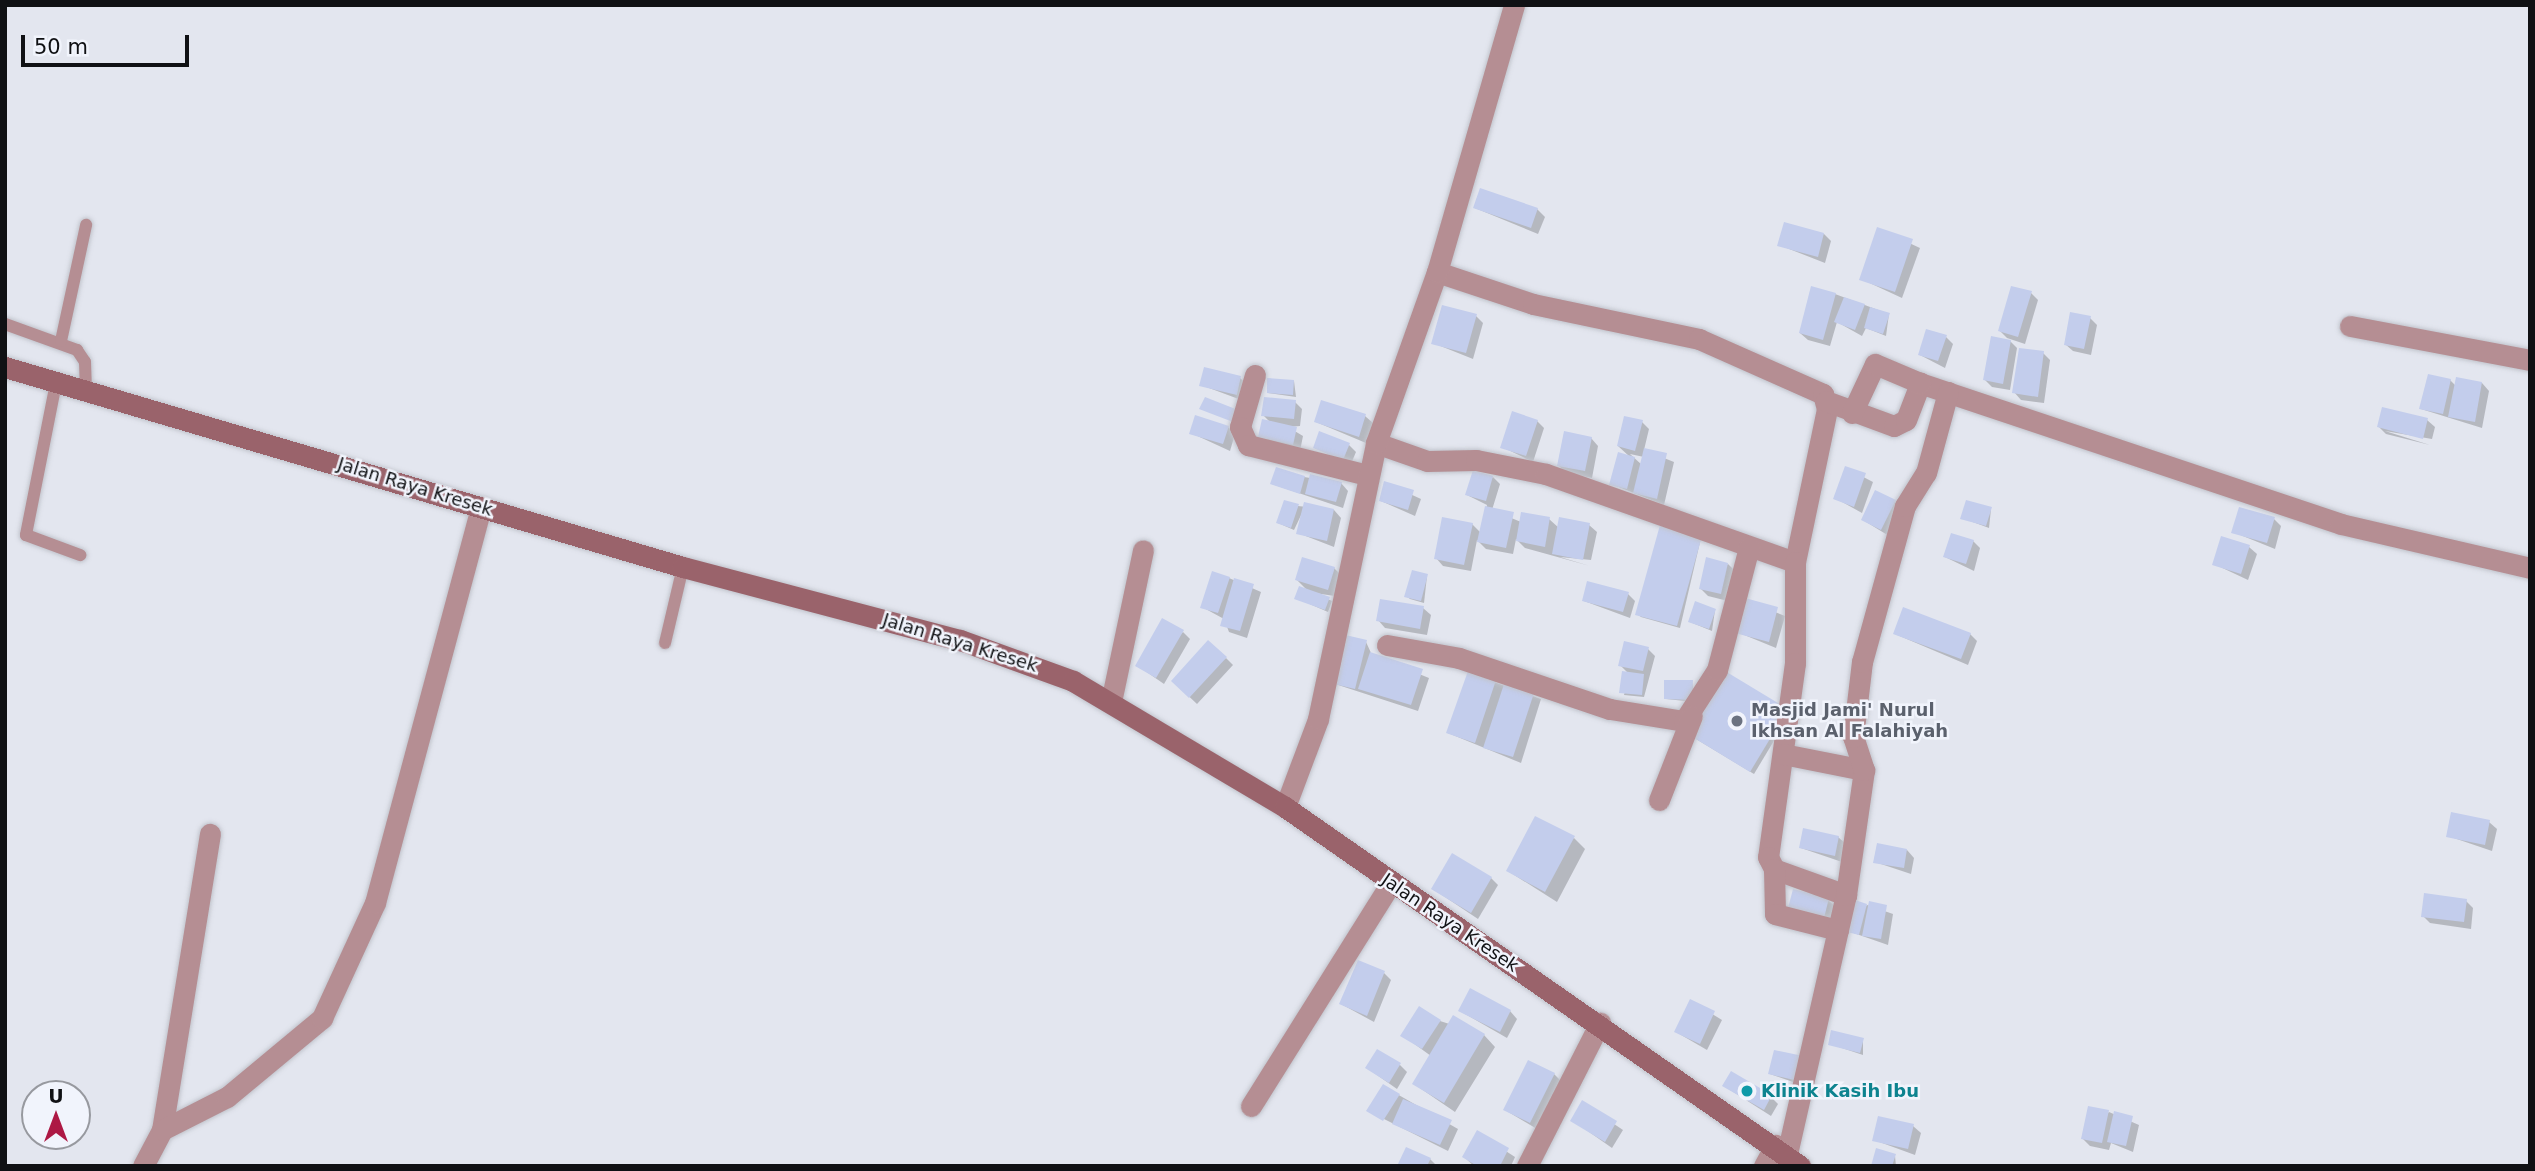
<!DOCTYPE html>
<style>
body{margin:0}
#map{position:relative;width:2535px;height:1171px;overflow:hidden;background:#e3e6ef;font-family:"DejaVu Sans",sans-serif}
div>[style]{position:absolute}
[style*='--x']{left:calc(var(--x)*1px);top:calc(var(--y)*1px);width:calc(var(--w)*1px);rotate:calc(var(--a)*1deg)}
.shadow>*{inset:0;background:#0003}
.building>*{inset:0;background:#c3cdec}
.roads{filter:drop-shadow(0 0 2px #c1c4cc) drop-shadow(0 0 2px #c1c4cc)}
.lane>*{height:12px;margin:-6px;padding:0 6px;transform-origin:6px;border-radius:6px;background:#b58e93}
.street>*{height:21px;margin:-10.5px;padding:0 10.5px;transform-origin:10.5px;border-radius:10.5px;background:#b58e93}
.secondary>*{height:21px;margin:-10.5px;padding:0 10.5px;transform-origin:10.5px;border-radius:10.5px;background:#9a636b}
.dots>*{width:19px;height:19px;translate:-50% -50%;box-sizing:border-box;border:4px solid #f1f4fc;border-radius:50%}
span{translate:-50% -50%;white-space:nowrap;text-align:center;line-height:1.15;-webkit-text-stroke:5px #f1f4fc;paint-order:stroke}
.street-label{font-size:18px;color:#101114}
.worship-label{font-size:18px;color:#5b616d;font-weight:700}
.left{translate:0 -50%;text-align:left}
.culture-label{font-size:18px;color:#0d838f;font-weight:700}
.frame{position:absolute;inset:0;border:7px solid #101114;pointer-events:none}
.north{position:absolute;left:21px;top:1080px;width:70px;height:70px;box-sizing:border-box;background:#f1f4fc;border:2px solid #97999f;border-radius:50%;rotate:0deg;font-size:19px;font-weight:700;line-height:28px;text-align:center;color:#101114}
.north::after{content:'';display:block;margin:auto;width:24px;height:32px;background:#ad1844;clip-path:polygon(50% 0,100% 100%,50% 72%,0 100%)}
.scale{position:absolute;left:21px;top:35px;width:168px;height:32px;box-sizing:border-box;border:4px solid #101114;border-top:0;padding-left:9px;font-size:21px;line-height:24px;white-space:nowrap;color:#101114;-webkit-text-stroke:5px #f1f4fc;paint-order:stroke}
</style>
<div id="map">
<div class="shadow">
<i style="clip-path:polygon(1475px 208px,1537px 209px,1545px 217px,1538px 234px)"></i>
<i style="clip-path:polygon(1879px 229px,1920px 248px,1902px 298px,1861px 279px)"></i>
<i style="clip-path:polygon(1824px 234px,1831px 241px,1825px 263px,1779px 245px)"></i>
<i style="clip-path:polygon(2031px 293px,2038px 300px,2025px 344px,2007px 338px,2000px 331px)"></i>
<i style="clip-path:polygon(1835px 294px,1889px 314px,1886px 336px,1866px 328px,1862px 336px,1837px 322px,1830px 346px,1808px 340px,1800px 333px)"></i>
<i style="clip-path:polygon(1476px 316px,1483px 323px,1473px 359px,1433px 343px)"></i>
<i style="clip-path:polygon(2090px 318px,2097px 325px,2091px 355px,2073px 351px,2065px 344px)"></i>
<i style="clip-path:polygon(1946px 337px,1953px 344px,1945px 368px,1920px 355px)"></i>
<i style="clip-path:polygon(2010px 341px,2017px 348px,2010px 390px,1992px 387px,1985px 380px)"></i>
<i style="clip-path:polygon(2043px 353px,2050px 360px,2044px 403px,2021px 400px,2014px 392px)"></i>
<i style="clip-path:polygon(1240px 378px,1248px 385px,1244px 401px,1201px 385px)"></i>
<i style="clip-path:polygon(2450px 380px,2456px 386px,2482px 383px,2489px 391px,2482px 428px,2421px 409px)"></i>
<i style="clip-path:polygon(1294px 381px,1296px 397px,1268px 393px)"></i>
<i style="clip-path:polygon(1295px 402px,1302px 409px,1300px 426px,1288px 427px,1303px 436px,1300px 451px,1267px 443px,1270px 422px,1263px 415px)"></i>
<i style="clip-path:polygon(1365px 416px,1373px 423px,1366px 443px,1316px 422px)"></i>
<i style="clip-path:polygon(2427px 420px,2435px 427px,2432px 439px,2385px 431px,2430px 445px,2386px 434px,2379px 427px)"></i>
<i style="clip-path:polygon(1537px 421px,1544px 428px,1533px 462px,1502px 447px)"></i>
<i style="clip-path:polygon(evenodd,1642px 422px,1649px 429px,1644px 450px,1674px 462px,1664px 505px,1611px 484px,1630px 457px,1618px 446px,1642px 422px,1630px 454px,1644px 457px,1642px 465px,1630px 454px)"></i>
<i style="clip-path:polygon(1228px 427px,1235px 434px,1230px 451px,1191px 433px)"></i>
<i style="clip-path:polygon(1591px 438px,1598px 446px,1592px 478px,1566px 473px,1559px 466px)"></i>
<i style="clip-path:polygon(1349px 445px,1356px 452px,1350px 466px,1315px 447px)"></i>
<i style="clip-path:polygon(1846px 468px,1873px 482px,1862px 513px,1835px 498px)"></i>
<i style="clip-path:polygon(1304px 477px,1341px 483px,1348px 491px,1343px 508px,1272px 484px)"></i>
<i style="clip-path:polygon(1493px 477px,1500px 484px,1492px 510px,1521px 522px,1549px 519px,1559px 528px,1589px 525px,1597px 532px,1591px 560px,1560px 557px,1590px 566px,1525px 548px,1516px 539px,1513px 554px,1486px 549px,1477px 540px,1471px 571px,1443px 566px,1436px 558px,1472px 524px,1481px 533px,1487px 505px,1467px 495px)"></i>
<i style="clip-path:polygon(1386px 483px,1421px 499px,1415px 516px,1381px 501px)"></i>
<i style="clip-path:polygon(1895px 501px,1902px 509px,1889px 536px,1863px 520px)"></i>
<i style="clip-path:polygon(1298px 506px,1334px 510px,1341px 518px,1334px 547px,1298px 533px,1303px 511px,1294px 530px,1278px 523px)"></i>
<i style="clip-path:polygon(1991px 509px,1989px 528px,1962px 518px)"></i>
<i style="clip-path:polygon(2274px 519px,2281px 526px,2275px 549px,2233px 532px)"></i>
<i style="clip-path:polygon(1701px 538px,1680px 628px,1641px 617px,1637px 614px)"></i>
<i style="clip-path:polygon(1973px 541px,1980px 548px,1974px 571px,1945px 557px)"></i>
<i style="clip-path:polygon(2249px 547px,2257px 554px,2248px 580px,2214px 564px)"></i>
<i style="clip-path:polygon(1728px 564px,1735px 571px,1728px 601px,1708px 596px,1701px 589px)"></i>
<i style="clip-path:polygon(1334px 568px,1341px 575px,1335px 596px,1314px 593px,1332px 601px,1328px 612px,1296px 598px,1308px 591px,1297px 580px)"></i>
<i style="clip-path:polygon(1427px 576px,1424px 603px,1410px 599px,1406px 596px)"></i>
<i style="clip-path:polygon(1229px 578px,1261px 592px,1247px 638px,1229px 632px,1224px 619px,1202px 607px)"></i>
<i style="clip-path:polygon(1628px 594px,1635px 601px,1630px 618px,1584px 601px)"></i>
<i style="clip-path:polygon(1746px 600px,1785px 616px,1776px 648px,1737px 632px)"></i>
<i style="clip-path:polygon(1423px 608px,1431px 615px,1427px 635px,1385px 628px,1378px 620px)"></i>
<i style="clip-path:polygon(1715px 610px,1712px 631px,1690px 622px)"></i>
<i style="clip-path:polygon(1183px 632px,1190px 639px,1164px 684px,1138px 666px)"></i>
<i style="clip-path:polygon(1895px 634px,1970px 634px,1977px 641px,1968px 665px)"></i>
<i style="clip-path:polygon(1366px 642px,1372px 655px,1429px 678px,1418px 711px,1332px 683px)"></i>
<i style="clip-path:polygon(1648px 649px,1655px 656px,1644px 697px,1624px 695px,1629px 674px,1620px 665px)"></i>
<i style="clip-path:polygon(1226px 658px,1233px 665px,1197px 704px,1180px 688px)"></i>
<i style="clip-path:polygon(1469px 673px,1541px 699px,1521px 763px,1448px 733px)"></i>
<i style="clip-path:polygon(1692px 682px,1695px 702px,1666px 699px)"></i>
<i style="clip-path:polygon(1790px 714px,1754px 774px,1691px 736px)"></i>
<i style="clip-path:polygon(2489px 822px,2497px 829px,2492px 851px,2448px 836px)"></i>
<i style="clip-path:polygon(1838px 837px,1846px 844px,1842px 862px,1801px 848px)"></i>
<i style="clip-path:polygon(1574px 838px,1585px 849px,1557px 902px,1508px 871px)"></i>
<i style="clip-path:polygon(1907px 850px,1914px 858px,1911px 874px,1875px 862px)"></i>
<i style="clip-path:polygon(1491px 878px,1498px 885px,1478px 919px,1433px 889px)"></i>
<i style="clip-path:polygon(1828px 900px,1836px 907px,1831px 924px,1790px 908px)"></i>
<i style="clip-path:polygon(2466px 901px,2473px 908px,2471px 929px,2430px 923px,2423px 916px)"></i>
<i style="clip-path:polygon(1867px 905px,1893px 914px,1888px 945px,1845px 930px)"></i>
<i style="clip-path:polygon(1384px 973px,1391px 980px,1374px 1022px,1341px 1004px)"></i>
<i style="clip-path:polygon(1691px 1001px,1722px 1020px,1707px 1050px,1676px 1032px)"></i>
<i style="clip-path:polygon(1460px 1011px,1510px 1011px,1517px 1019px,1507px 1038px)"></i>
<i style="clip-path:polygon(1440px 1021px,1484px 1035px,1495px 1047px,1455px 1112px,1414px 1084px,1431px 1056px,1402px 1035px)"></i>
<i style="clip-path:polygon(1863px 1040px,1863px 1055px,1830px 1044px)"></i>
<i style="clip-path:polygon(1775px 1052px,1810px 1088px,1770px 1074px)"></i>
<i style="clip-path:polygon(1400px 1065px,1407px 1072px,1397px 1089px,1367px 1068px)"></i>
<i style="clip-path:polygon(1554px 1074px,1561px 1081px,1537px 1129px,1505px 1110px)"></i>
<i style="clip-path:polygon(1383px 1086px,1458px 1129px,1448px 1151px,1368px 1111px)"></i>
<i style="clip-path:polygon(1724px 1086px,1771px 1097px,1778px 1104px,1771px 1116px)"></i>
<i style="clip-path:polygon(1583px 1103px,1623px 1130px,1612px 1148px,1572px 1120px)"></i>
<i style="clip-path:polygon(2109px 1112px,2139px 1125px,2133px 1152px,2111px 1143px,2109px 1150px,2090px 1146px,2083px 1139px)"></i>
<i style="clip-path:polygon(1913px 1126px,1921px 1133px,1915px 1155px,1874px 1140px)"></i>
<i style="clip-path:polygon(1478px 1133px,1515px 1157px,1511px 1166px,1474px 1166px,1464px 1157px)"></i>
<i style="clip-path:polygon(1895px 1156px,1896px 1166px,1872px 1166px)"></i>
<i style="clip-path:polygon(1430px 1159px,1437px 1166px,1399px 1166px)"></i>
</div>
<div class="building">
<i style="clip-path:polygon(1480px 188px,1538px 208px,1531px 228px,1473px 208px)"></i>
<i style="clip-path:polygon(1784px 222px,1824px 233px,1818px 257px,1777px 246px)"></i>
<i style="clip-path:polygon(1877px 227px,1913px 239px,1895px 292px,1859px 280px)"></i>
<i style="clip-path:polygon(1811px 286px,1836px 293px,1823px 340px,1799px 333px)"></i>
<i style="clip-path:polygon(2011px 286px,2032px 291px,2018px 337px,1998px 331px)"></i>
<i style="clip-path:polygon(1844px 297px,1865px 304px,1855px 330px,1834px 322px)"></i>
<i style="clip-path:polygon(1442px 305px,1477px 314px,1466px 353px,1431px 344px)"></i>
<i style="clip-path:polygon(1870px 307px,1890px 313px,1883px 334px,1864px 328px)"></i>
<i style="clip-path:polygon(2070px 312px,2091px 316px,2084px 349px,2064px 345px)"></i>
<i style="clip-path:polygon(1926px 329px,1947px 335px,1938px 361px,1918px 355px)"></i>
<i style="clip-path:polygon(1991px 336px,2011px 340px,2003px 384px,1983px 380px)"></i>
<i style="clip-path:polygon(2019px 348px,2044px 351px,2038px 397px,2012px 393px)"></i>
<i style="clip-path:polygon(1204px 367px,1241px 376px,1237px 395px,1199px 386px)"></i>
<i style="clip-path:polygon(2428px 374px,2451px 379px,2443px 414px,2419px 409px)"></i>
<i style="clip-path:polygon(2456px 377px,2482px 382px,2475px 422px,2448px 417px)"></i>
<i style="clip-path:polygon(1267px 378px,1294px 380px,1293px 395px,1267px 393px)"></i>
<i style="clip-path:polygon(1205px 397px,1238px 410px,1233px 422px,1199px 409px)"></i>
<i style="clip-path:polygon(1264px 397px,1296px 400px,1294px 419px,1261px 416px)"></i>
<i style="clip-path:polygon(1321px 400px,1366px 414px,1359px 437px,1314px 422px)"></i>
<i style="clip-path:polygon(2382px 407px,2428px 418px,2423px 439px,2377px 427px)"></i>
<i style="clip-path:polygon(1512px 411px,1538px 420px,1526px 456px,1500px 448px)"></i>
<i style="clip-path:polygon(1195px 415px,1229px 426px,1223px 444px,1189px 434px)"></i>
<i style="clip-path:polygon(1624px 416px,1643px 420px,1635px 451px,1617px 446px)"></i>
<i style="clip-path:polygon(1262px 419px,1297px 427px,1293px 445px,1258px 437px)"></i>
<i style="clip-path:polygon(1319px 431px,1350px 443px,1343px 460px,1313px 448px)"></i>
<i style="clip-path:polygon(1564px 431px,1592px 437px,1585px 471px,1557px 466px)"></i>
<i style="clip-path:polygon(1644px 448px,1667px 453px,1657px 499px,1633px 493px)"></i>
<i style="clip-path:polygon(1618px 452px,1635px 457px,1627px 489px,1609px 485px)"></i>
<i style="clip-path:polygon(1845px 466px,1866px 473px,1854px 507px,1833px 499px)"></i>
<i style="clip-path:polygon(1276px 467px,1305px 476px,1300px 494px,1270px 484px)"></i>
<i style="clip-path:polygon(1473px 470px,1493px 476px,1486px 501px,1465px 495px)"></i>
<i style="clip-path:polygon(1310px 474px,1342px 482px,1336px 502px,1305px 494px)"></i>
<i style="clip-path:polygon(1384px 481px,1414px 490px,1408px 510px,1379px 501px)"></i>
<i style="clip-path:polygon(1875px 490px,1896px 500px,1881px 530px,1861px 520px)"></i>
<i style="clip-path:polygon(1284px 500px,1299px 504px,1291px 528px,1276px 523px)"></i>
<i style="clip-path:polygon(1966px 500px,1992px 507px,1986px 526px,1960px 519px)"></i>
<i style="clip-path:polygon(1304px 502px,1334px 509px,1327px 541px,1296px 534px)"></i>
<i style="clip-path:polygon(1485px 506px,1514px 512px,1506px 548px,1477px 542px)"></i>
<i style="clip-path:polygon(2239px 507px,2275px 517px,2267px 543px,2231px 533px)"></i>
<i style="clip-path:polygon(1521px 512px,1550px 517px,1545px 547px,1516px 541px)"></i>
<i style="clip-path:polygon(1442px 517px,1473px 523px,1464px 565px,1434px 559px)"></i>
<i style="clip-path:polygon(1559px 517px,1590px 523px,1583px 560px,1552px 554px)"></i>
<i style="clip-path:polygon(1660px 525px,1702px 536px,1677px 626px,1635px 615px)"></i>
<i style="clip-path:polygon(1951px 533px,1974px 540px,1966px 564px,1943px 557px)"></i>
<i style="clip-path:polygon(2221px 536px,2250px 545px,2241px 574px,2212px 565px)"></i>
<i style="clip-path:polygon(1302px 557px,1335px 567px,1328px 590px,1295px 580px)"></i>
<i style="clip-path:polygon(1706px 557px,1728px 563px,1721px 594px,1699px 589px)"></i>
<i style="clip-path:polygon(1412px 570px,1428px 574px,1421px 601px,1404px 597px)"></i>
<i style="clip-path:polygon(1212px 571px,1230px 577px,1218px 613px,1200px 608px)"></i>
<i style="clip-path:polygon(1234px 578px,1254px 584px,1240px 631px,1220px 626px)"></i>
<i style="clip-path:polygon(1587px 581px,1629px 592px,1623px 612px,1582px 601px)"></i>
<i style="clip-path:polygon(1299px 586px,1330px 597px,1325px 610px,1294px 599px)"></i>
<i style="clip-path:polygon(1745px 598px,1778px 607px,1769px 642px,1735px 633px)"></i>
<i style="clip-path:polygon(1380px 599px,1424px 606px,1420px 629px,1376px 621px)"></i>
<i style="clip-path:polygon(1695px 601px,1716px 609px,1709px 629px,1688px 622px)"></i>
<i style="clip-path:polygon(1903px 607px,1971px 633px,1961px 659px,1893px 634px)"></i>
<i style="clip-path:polygon(1162px 618px,1184px 630px,1156px 678px,1135px 666px)"></i>
<i style="clip-path:polygon(1341px 634px,1367px 640px,1355px 689px,1330px 683px)"></i>
<i style="clip-path:polygon(1208px 640px,1227px 657px,1189px 698px,1171px 681px)"></i>
<i style="clip-path:polygon(1624px 641px,1649px 647px,1643px 671px,1618px 666px)"></i>
<i style="clip-path:polygon(1370px 652px,1423px 669px,1411px 705px,1358px 689px)"></i>
<i style="clip-path:polygon(1468px 671px,1496px 680px,1475px 743px,1446px 733px)"></i>
<i style="clip-path:polygon(1622px 671px,1644px 674px,1642px 695px,1619px 693px)"></i>
<i style="clip-path:polygon(1725px 671px,1788px 709px,1750px 772px,1686px 733px)"></i>
<i style="clip-path:polygon(1664px 680px,1693px 680px,1692px 700px,1664px 699px)"></i>
<i style="clip-path:polygon(1505px 681px,1535px 690px,1513px 757px,1483px 748px)"></i>
<i style="clip-path:polygon(2451px 812px,2490px 820px,2485px 845px,2446px 837px)"></i>
<i style="clip-path:polygon(1535px 816px,1575px 836px,1545px 892px,1506px 871px)"></i>
<i style="clip-path:polygon(1803px 828px,1839px 836px,1835px 856px,1799px 848px)"></i>
<i style="clip-path:polygon(1877px 843px,1907px 849px,1904px 868px,1873px 863px)"></i>
<i style="clip-path:polygon(1452px 853px,1492px 877px,1471px 913px,1431px 889px)"></i>
<i style="clip-path:polygon(1793px 889px,1829px 898px,1824px 918px,1788px 908px)"></i>
<i style="clip-path:polygon(2424px 893px,2467px 899px,2464px 922px,2421px 917px)"></i>
<i style="clip-path:polygon(1852px 899px,1867px 904px,1859px 935px,1843px 931px)"></i>
<i style="clip-path:polygon(1869px 901px,1887px 905px,1881px 939px,1862px 936px)"></i>
<i style="clip-path:polygon(1358px 960px,1385px 971px,1367px 1016px,1339px 1004px)"></i>
<i style="clip-path:polygon(1470px 988px,1511px 1010px,1500px 1032px,1458px 1011px)"></i>
<i style="clip-path:polygon(1690px 999px,1715px 1011px,1700px 1044px,1674px 1032px)"></i>
<i style="clip-path:polygon(1419px 1006px,1441px 1020px,1422px 1049px,1400px 1036px)"></i>
<i style="clip-path:polygon(1453px 1015px,1485px 1034px,1444px 1103px,1412px 1084px)"></i>
<i style="clip-path:polygon(1831px 1030px,1864px 1038px,1860px 1053px,1828px 1045px)"></i>
<i style="clip-path:polygon(1377px 1049px,1401px 1063px,1389px 1083px,1365px 1068px)"></i>
<i style="clip-path:polygon(1774px 1050px,1808px 1057px,1803px 1082px,1768px 1074px)"></i>
<i style="clip-path:polygon(1528px 1060px,1555px 1073px,1530px 1123px,1503px 1110px)"></i>
<i style="clip-path:polygon(1731px 1071px,1772px 1095px,1764px 1110px,1722px 1086px)"></i>
<i style="clip-path:polygon(1383px 1084px,1400px 1094px,1383px 1121px,1366px 1111px)"></i>
<i style="clip-path:polygon(1403px 1099px,1452px 1120px,1440px 1145px,1392px 1124px)"></i>
<i style="clip-path:polygon(1582px 1100px,1617px 1121px,1605px 1142px,1570px 1121px)"></i>
<i style="clip-path:polygon(2088px 1106px,2109px 1110px,2102px 1143px,2081px 1139px)"></i>
<i style="clip-path:polygon(2114px 1111px,2133px 1116px,2126px 1146px,2107px 1142px)"></i>
<i style="clip-path:polygon(1878px 1116px,1914px 1124px,1908px 1149px,1872px 1141px)"></i>
<i style="clip-path:polygon(1477px 1130px,1509px 1148px,1500px 1166px,1477px 1166px,1462px 1157px)"></i>
<i style="clip-path:polygon(1406px 1147px,1431px 1158px,1427px 1166px,1397px 1166px)"></i>
<i style="clip-path:polygon(1876px 1148px,1896px 1154px,1892px 1166px,1871px 1166px)"></i>
</div>
<div class="roads">
<div class="lane">
<i style="--x:5;--y:324;--w:77;--a:19.9"></i>
<i style="--x:77;--y:350;--w:14;--a:56"></i>
<i style="--x:85;--y:362;--w:29;--a:88"></i>
<i style="--x:61;--y:341;--w:119;--a:-77.8"></i>
<i style="--x:56;--y:383;--w:155;--a:101.2"></i>
<i style="--x:26;--y:535;--w:58;--a:20.3"></i>
<i style="--x:665;--y:643;--w:78;--a:-76.7"></i>
</div>
<div class="street">
<i style="--x:1437;--y:272;--w:101;--a:18.4"></i>
<i style="--x:1533;--y:304;--w:170;--a:11.9"></i>
<i style="--x:1699;--y:339;--w:136;--a:23.9"></i>
<i style="--x:1823;--y:394;--w:16;--a:75"></i>
<i style="--x:1827;--y:409;--w:156;--a:101.8"></i>
<i style="--x:2350;--y:326;--w:183;--a:10.7"></i>
<i style="--x:1255;--y:375;--w:54;--a:106.1"></i>
<i style="--x:1240;--y:427;--w:20;--a:66"></i>
<i style="--x:1248;--y:445;--w:123;--a:14.1"></i>
<i style="--x:1826;--y:401;--w:72;--a:20.2"></i>
<i style="--x:1894;--y:426;--w:13;--a:-27"></i>
<i style="--x:1906;--y:420;--w:40;--a:-69"></i>
<i style="--x:1920;--y:383;--w:444;--a:18.5"></i>
<i style="--x:2341;--y:524;--w:194;--a:13.1"></i>
<i style="--x:1852;--y:413;--w:54;--a:-64.9"></i>
<i style="--x:1875;--y:364;--w:49;--a:22.9"></i>
<i style="--x:1376;--y:443;--w:54;--a:19.4"></i>
<i style="--x:1427;--y:461;--w:49;--a:-1.2"></i>
<i style="--x:1476;--y:460;--w:71;--a:11.3"></i>
<i style="--x:1546;--y:474;--w:264;--a:19.5"></i>
<i style="--x:1795;--y:562;--w:101;--a:90"></i>
<i style="--x:1795;--y:663;--w:196;--a:97.9"></i>
<i style="--x:1768;--y:857;--w:13;--a:63"></i>
<i style="--x:1774;--y:869;--w:77;--a:19.9"></i>
<i style="--x:1387;--y:645;--w:73;--a:10.2"></i>
<i style="--x:1459;--y:658;--w:159;--a:18.7"></i>
<i style="--x:1610;--y:709;--w:75;--a:9.2"></i>
<i style="--x:1684;--y:721;--w:61;--a:-57.1"></i>
<i style="--x:1717;--y:670;--w:127;--a:-75.4"></i>
<i style="--x:1111;--y:702;--w:155;--a:-78.1"></i>
<i style="--x:1783;--y:754;--w:83;--a:11.2"></i>
<i style="--x:1659;--y:800;--w:90;--a:-68.6"></i>
<i style="--x:1285;--y:807;--w:94;--a:-69.4"></i>
<i style="--x:1318;--y:719;--w:282;--a:-78.1"></i>
<i style="--x:1376;--y:443;--w:182;--a:-70.4"></i>
<i style="--x:1437;--y:272;--w:278;--a:-73.9"></i>
<i style="--x:1774;--y:869;--w:45;--a:88.7"></i>
<i style="--x:1775;--y:914;--w:65;--a:14.3"></i>
<i style="--x:1251;--y:1106;--w:262;--a:-57.9"></i>
<i style="--x:162;--y:1130;--w:300;--a:-80.8"></i>
<i style="--x:1787;--y:1154;--w:266;--a:-77.2"></i>
<i style="--x:1846;--y:895;--w:126;--a:-81.8"></i>
<i style="--x:1864;--y:770;--w:35;--a:-108"></i>
<i style="--x:1853;--y:737;--w:76;--a:-83.2"></i>
<i style="--x:1862;--y:662;--w:162;--a:-74.6"></i>
<i style="--x:1905;--y:506;--w:39;--a:-58"></i>
<i style="--x:1926;--y:473;--w:84;--a:-74.8"></i>
<i style="--x:143;--y:1166;--w:41;--a:-62.2"></i>
<i style="--x:162;--y:1130;--w:73;--a:-26.9"></i>
<i style="--x:227;--y:1097;--w:124;--a:-39.7"></i>
<i style="--x:322;--y:1018;--w:127;--a:-65.3"></i>
<i style="--x:375;--y:903;--w:410;--a:-75"></i>
<i style="--x:1527;--y:1166;--w:161;--a:-63"></i>
<i style="--x:1764;--y:1166;--w:24;--a:-62"></i>
</div>
<div class="secondary">
<i style="--x:5;--y:367;--w:707;--a:16.44"></i>
<i style="--x:683;--y:567;--w:286;--a:14.8"></i>
<i style="--x:960;--y:640;--w:120;--a:19.9"></i>
<i style="--x:1073;--y:681;--w:247;--a:30.7"></i>
<i style="--x:1285;--y:807;--w:628;--a:34.88"></i>
</div>
</div>
<div class="dots">
<i style="left:1737px;top:721px;background:#6b7280"></i>
<i style="left:1747px;top:1091px;background:#0f9aa8"></i>
</div>
<div class="street-label">
<span style="left:415px;top:487px;rotate:17deg">Jalan Raya Kresek</span>
<span style="left:960px;top:643px;rotate:17deg">Jalan Raya Kresek</span>
<span style="left:1450px;top:923px;rotate:34deg">Jalan Raya Kresek</span>
</div>
<div class="worship-label">
<span class="left" style="left:1751px;top:721px">Masjid Jami' Nurul<br>Ikhsan Al Falahiyah</span>
</div>
<div class="culture-label">
<span class="left" style="left:1761px;top:1091px">Klinik Kasih Ibu</span>
</div>
<div class="frame"></div>
<div class="north">U</div>
<div class="scale">50 m</div>
</div>
